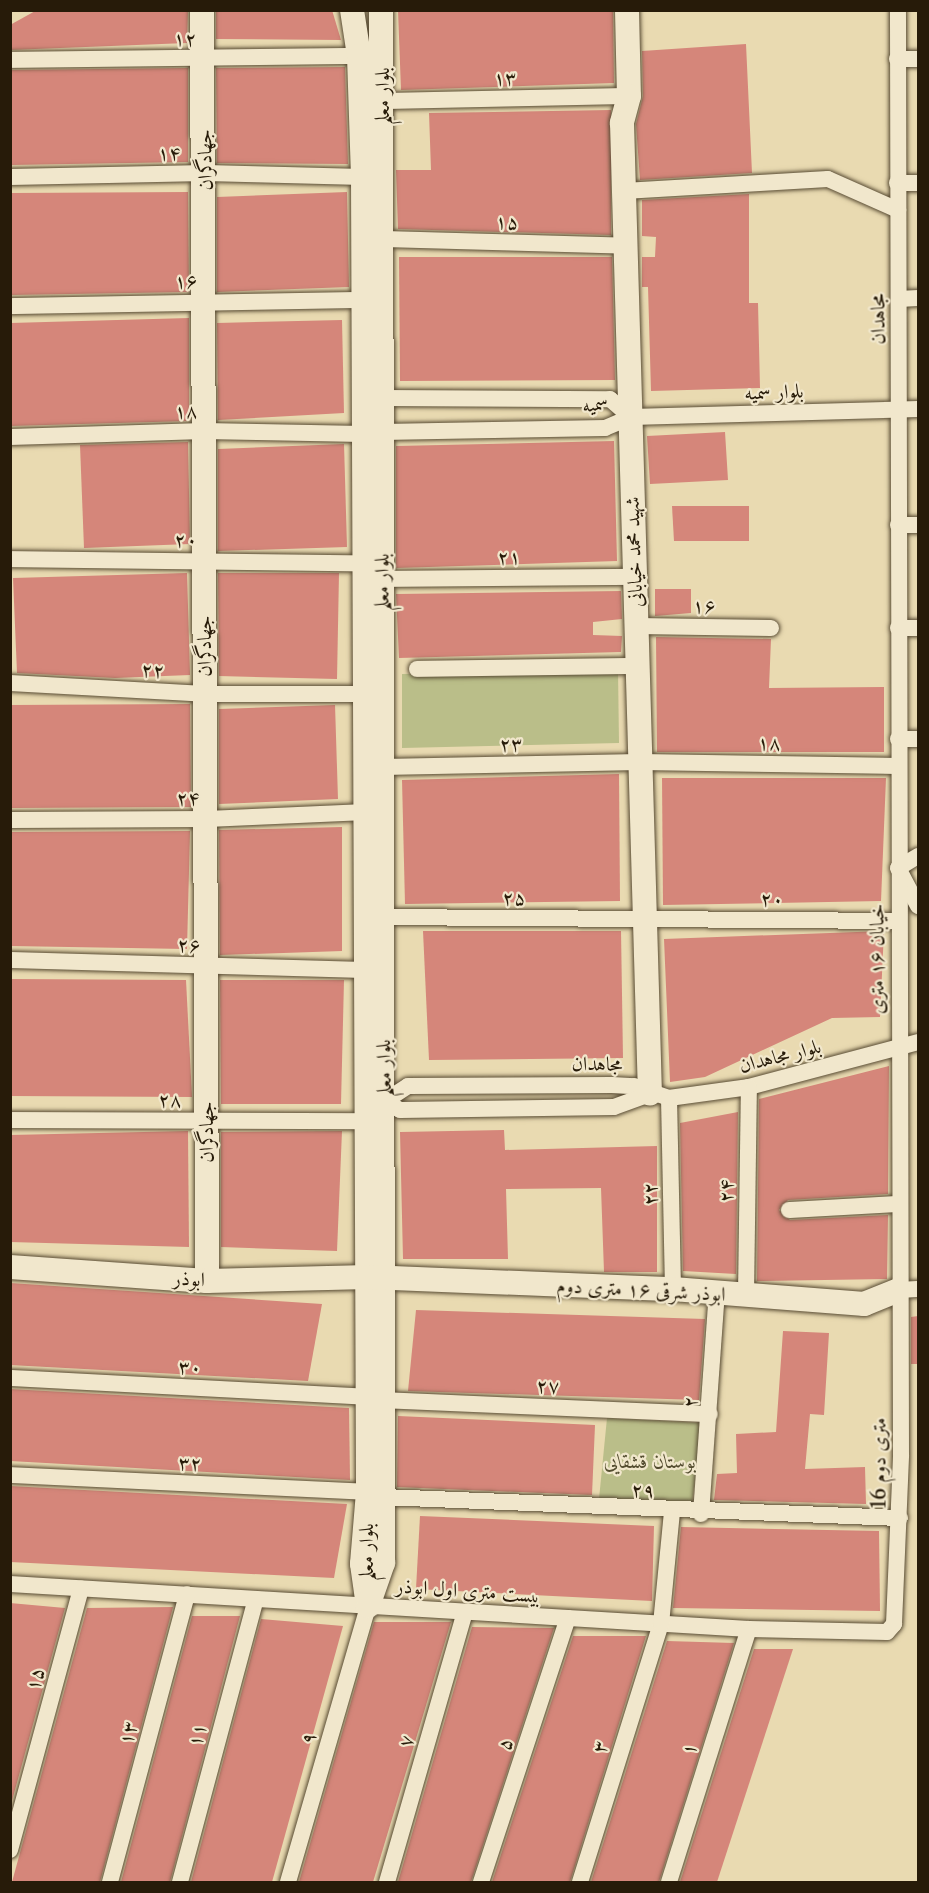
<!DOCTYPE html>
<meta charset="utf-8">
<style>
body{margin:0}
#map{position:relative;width:929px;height:1893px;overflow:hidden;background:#e9dab1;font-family:"Libre Caslon Text",Amiri,serif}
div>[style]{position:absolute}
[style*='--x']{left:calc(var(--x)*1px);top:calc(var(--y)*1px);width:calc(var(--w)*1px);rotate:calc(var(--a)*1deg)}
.green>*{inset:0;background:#babe89}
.building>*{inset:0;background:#d5867a}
.roads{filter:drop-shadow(0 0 2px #584b33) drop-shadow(0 0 2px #584b33)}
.street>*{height:16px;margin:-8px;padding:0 8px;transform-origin:8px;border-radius:8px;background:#f1e7cc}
.secondary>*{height:24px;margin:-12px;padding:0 12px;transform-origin:12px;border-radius:12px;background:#f1e7cc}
span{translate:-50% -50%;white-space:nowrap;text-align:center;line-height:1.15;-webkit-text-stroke:4.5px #f1e7cc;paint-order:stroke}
.street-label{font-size:20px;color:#271b09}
.park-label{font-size:20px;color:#534c2f;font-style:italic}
.frame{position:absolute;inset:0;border:12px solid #271b09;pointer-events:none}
</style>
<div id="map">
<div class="green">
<i style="clip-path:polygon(618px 670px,619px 743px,402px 748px,402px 674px)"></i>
<i style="clip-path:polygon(607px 1418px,702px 1423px,692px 1503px,599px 1499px)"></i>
</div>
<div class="building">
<i style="clip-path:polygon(37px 10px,188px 10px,187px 43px,10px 50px,10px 25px)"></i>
<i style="clip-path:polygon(216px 10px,332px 10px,341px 40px,216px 39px)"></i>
<i style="clip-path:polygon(398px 10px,613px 10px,614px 83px,401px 90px)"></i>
<i style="clip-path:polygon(746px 44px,752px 173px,640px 180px,636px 124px,643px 96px,642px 51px)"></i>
<i style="clip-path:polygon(345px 67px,348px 164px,217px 163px,216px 68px)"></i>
<i style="clip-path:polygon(188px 68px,188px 162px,10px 165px,10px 70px)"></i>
<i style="clip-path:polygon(611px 110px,611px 235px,398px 229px,396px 170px,431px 170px,429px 113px)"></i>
<i style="clip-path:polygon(188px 192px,189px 292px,10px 295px,10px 193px)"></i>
<i style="clip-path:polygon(347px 192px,349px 287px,217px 292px,217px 197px)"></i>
<i style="clip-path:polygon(749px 194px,749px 303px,758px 303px,760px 388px,651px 391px,648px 287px,642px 287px,642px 257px,655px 257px,656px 237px,642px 236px,642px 200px)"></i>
<i style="clip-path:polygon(399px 257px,612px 257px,615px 380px,400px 381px)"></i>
<i style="clip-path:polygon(189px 318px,189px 421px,10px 426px,10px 323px)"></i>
<i style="clip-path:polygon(342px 320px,344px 413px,218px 420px,217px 323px)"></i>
<i style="clip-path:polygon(725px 432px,728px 480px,650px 484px,647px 436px)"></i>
<i style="clip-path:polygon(614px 441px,617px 561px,396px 568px,396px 446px)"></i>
<i style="clip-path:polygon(188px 442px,190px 544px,84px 548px,80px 445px)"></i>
<i style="clip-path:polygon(344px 444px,347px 547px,218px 551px,218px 449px)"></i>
<i style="clip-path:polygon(672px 506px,749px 506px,749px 541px,674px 541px)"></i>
<i style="clip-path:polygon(187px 573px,190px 675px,115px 678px,17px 673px,13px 578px)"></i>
<i style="clip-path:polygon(218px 573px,339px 573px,337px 679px,219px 676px)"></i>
<i style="clip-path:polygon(655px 589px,691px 589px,691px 613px,655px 616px)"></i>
<i style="clip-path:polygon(621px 591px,622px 619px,593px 622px,593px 635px,622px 636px,621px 652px,399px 658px,396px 594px)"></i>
<i style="clip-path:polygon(656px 637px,771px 639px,769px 688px,884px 687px,884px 752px,657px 752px)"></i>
<i style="clip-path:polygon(190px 704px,191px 807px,10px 808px,10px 705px)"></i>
<i style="clip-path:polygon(335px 705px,338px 799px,219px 804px,219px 709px)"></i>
<i style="clip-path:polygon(619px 774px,620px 901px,405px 904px,402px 780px)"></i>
<i style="clip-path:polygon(662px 778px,886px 778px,881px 901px,663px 905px)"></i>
<i style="clip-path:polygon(342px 827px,342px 951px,220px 955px,219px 830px)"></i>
<i style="clip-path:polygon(190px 831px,187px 949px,10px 946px,10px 832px)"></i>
<i style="clip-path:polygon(423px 931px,621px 931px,623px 1058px,429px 1060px)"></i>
<i style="clip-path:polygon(884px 931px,880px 1017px,832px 1018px,705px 1077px,670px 1082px,664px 939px)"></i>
<i style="clip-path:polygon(10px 979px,186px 980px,192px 1097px,10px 1096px)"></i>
<i style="clip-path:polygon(220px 980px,344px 980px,341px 1104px,221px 1104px)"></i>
<i style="clip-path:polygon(889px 1066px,888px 1194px,788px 1200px,779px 1210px,790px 1220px,888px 1215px,887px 1279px,757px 1281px,759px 1099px)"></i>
<i style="clip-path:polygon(738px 1112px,736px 1274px,683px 1271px,680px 1123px)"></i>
<i style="clip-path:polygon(504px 1130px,505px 1150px,657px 1146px,657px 1272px,604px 1272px,601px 1188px,506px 1189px,508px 1259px,403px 1259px,400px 1132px)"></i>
<i style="clip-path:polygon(188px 1131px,189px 1247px,10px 1242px,10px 1135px)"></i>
<i style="clip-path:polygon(342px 1131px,337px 1251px,221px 1247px,221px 1132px)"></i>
<i style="clip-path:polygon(10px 1283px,322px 1304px,308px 1381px,10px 1365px)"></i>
<i style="clip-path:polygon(416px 1310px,705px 1319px,699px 1400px,408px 1391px)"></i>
<i style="clip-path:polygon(918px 1316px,918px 1364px,911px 1364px,911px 1317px)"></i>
<i style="clip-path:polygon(783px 1331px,829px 1333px,824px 1415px,810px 1414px,805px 1469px,865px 1467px,866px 1504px,714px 1500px,717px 1474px,737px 1473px,736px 1434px,776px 1432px)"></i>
<i style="clip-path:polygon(10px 1389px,349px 1408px,350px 1480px,10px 1461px)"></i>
<i style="clip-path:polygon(398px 1416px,595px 1425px,592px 1495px,397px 1487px)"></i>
<i style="clip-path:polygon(10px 1486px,347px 1504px,334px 1578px,10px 1562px)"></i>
<i style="clip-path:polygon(420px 1516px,654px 1526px,652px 1601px,416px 1589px)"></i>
<i style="clip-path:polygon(681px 1527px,879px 1531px,880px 1611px,673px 1608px)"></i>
<i style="clip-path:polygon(10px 1603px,65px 1608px,10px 1808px)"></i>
<i style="clip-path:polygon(173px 1607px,100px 1882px,12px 1882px,87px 1608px)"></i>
<i style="clip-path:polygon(192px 1616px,240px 1616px,170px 1882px,121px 1882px)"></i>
<i style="clip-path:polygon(261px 1619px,343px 1626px,272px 1882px,191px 1882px)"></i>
<i style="clip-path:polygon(374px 1622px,451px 1622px,373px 1882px,299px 1882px)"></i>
<i style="clip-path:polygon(472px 1627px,554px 1628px,471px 1882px,398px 1882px)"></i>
<i style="clip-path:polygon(573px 1636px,646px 1636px,570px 1882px,492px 1882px)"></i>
<i style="clip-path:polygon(667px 1641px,734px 1643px,659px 1882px,591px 1882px)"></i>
<i style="clip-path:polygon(754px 1649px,793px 1649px,717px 1882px,680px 1882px)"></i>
</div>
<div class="roads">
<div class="street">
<i style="--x:897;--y:59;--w:21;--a:0"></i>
<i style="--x:10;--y:60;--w:349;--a:-0.7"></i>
<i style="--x:382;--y:101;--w:247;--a:-1.2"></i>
<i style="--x:10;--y:177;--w:196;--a:-1.2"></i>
<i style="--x:206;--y:173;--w:157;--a:1.5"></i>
<i style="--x:897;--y:183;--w:21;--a:0"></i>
<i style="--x:624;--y:191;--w:204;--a:-3.4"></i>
<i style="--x:828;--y:179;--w:77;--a:23.9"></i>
<i style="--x:383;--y:239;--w:246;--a:1.6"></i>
<i style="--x:899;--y:299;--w:19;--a:-3"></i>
<i style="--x:10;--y:306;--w:352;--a:-1"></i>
<i style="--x:382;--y:398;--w:228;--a:0.3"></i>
<i style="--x:610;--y:399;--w:28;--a:41"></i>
<i style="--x:382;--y:432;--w:223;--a:-1"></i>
<i style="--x:605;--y:428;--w:28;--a:-23"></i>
<i style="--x:631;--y:417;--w:287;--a:-1.6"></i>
<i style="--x:10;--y:437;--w:194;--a:-1.8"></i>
<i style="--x:204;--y:431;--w:159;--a:1.1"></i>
<i style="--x:898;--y:525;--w:20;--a:0"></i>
<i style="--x:10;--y:559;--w:351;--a:0.7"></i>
<i style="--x:382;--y:579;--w:253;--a:-0.5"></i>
<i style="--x:637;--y:626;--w:134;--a:0.9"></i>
<i style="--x:898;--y:628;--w:20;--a:0"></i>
<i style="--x:417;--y:669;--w:221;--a:-0.8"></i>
<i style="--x:10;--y:683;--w:195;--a:3.2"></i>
<i style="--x:205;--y:694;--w:159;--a:0"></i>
<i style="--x:898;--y:739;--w:20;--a:0"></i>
<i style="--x:382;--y:767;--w:258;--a:-1.1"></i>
<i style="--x:640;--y:762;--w:258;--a:0.9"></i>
<i style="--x:10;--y:820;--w:197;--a:-0.3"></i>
<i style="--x:207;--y:819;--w:159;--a:-2.5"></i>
<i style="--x:918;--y:856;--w:23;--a:149"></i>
<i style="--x:898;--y:868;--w:43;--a:62.2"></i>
<i style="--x:382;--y:917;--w:516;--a:0.44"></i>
<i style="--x:10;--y:960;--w:355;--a:1.6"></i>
<i style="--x:669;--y:1098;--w:191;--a:88.8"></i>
<i style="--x:385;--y:1101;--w:27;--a:-33"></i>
<i style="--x:408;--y:1086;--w:204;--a:-0.3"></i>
<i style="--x:612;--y:1085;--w:22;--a:3"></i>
<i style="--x:634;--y:1086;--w:37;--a:19"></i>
<i style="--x:669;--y:1098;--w:81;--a:-7.8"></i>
<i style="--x:749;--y:1087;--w:175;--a:-14.9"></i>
<i style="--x:385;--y:1101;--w:17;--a:31"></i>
<i style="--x:400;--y:1110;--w:214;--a:-0.8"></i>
<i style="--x:614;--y:1107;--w:38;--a:-20"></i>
<i style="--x:10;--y:1120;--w:356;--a:0.2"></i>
<i style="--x:789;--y:1210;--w:109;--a:-3.2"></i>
<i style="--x:898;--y:1290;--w:20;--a:-3"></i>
<i style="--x:746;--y:1295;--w:208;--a:-89.2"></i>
<i style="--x:10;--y:1378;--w:358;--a:3"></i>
<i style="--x:383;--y:1400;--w:327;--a:2.5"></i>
<i style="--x:10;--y:1475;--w:358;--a:2.7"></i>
<i style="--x:383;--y:1497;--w:517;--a:2.33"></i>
<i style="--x:701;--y:1514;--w:222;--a:-85.9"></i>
<i style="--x:10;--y:1584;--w:740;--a:3.48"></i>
<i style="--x:749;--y:1629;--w:138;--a:1.2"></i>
<i style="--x:887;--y:1632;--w:11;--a:-49"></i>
<i style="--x:894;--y:1624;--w:169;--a:-87.6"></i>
<i style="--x:901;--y:1455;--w:1445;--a:-90.12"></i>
<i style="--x:10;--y:1850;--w:271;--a:-74.8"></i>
<i style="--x:110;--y:1882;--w:298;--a:-75"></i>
<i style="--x:180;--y:1882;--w:293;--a:-75"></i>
<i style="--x:288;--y:1882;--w:287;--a:-73.8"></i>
<i style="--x:387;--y:1882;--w:281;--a:-73.9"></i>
<i style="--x:481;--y:1882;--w:278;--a:-71.8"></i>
<i style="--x:580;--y:1882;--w:270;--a:-72.6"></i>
<i style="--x:661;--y:1624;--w:113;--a:-84.4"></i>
<i style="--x:669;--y:1882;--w:265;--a:-72.5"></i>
</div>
<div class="secondary">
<i style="--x:202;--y:10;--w:1271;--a:89.77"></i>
<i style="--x:352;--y:10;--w:47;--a:81.3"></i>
<i style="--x:359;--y:56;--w:121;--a:88.1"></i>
<i style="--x:363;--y:177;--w:1315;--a:89.78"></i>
<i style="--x:368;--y:1492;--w:72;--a:94.8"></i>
<i style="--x:362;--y:1564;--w:42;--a:81.9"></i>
<i style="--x:368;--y:1606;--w:46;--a:-70.8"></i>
<i style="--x:383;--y:1563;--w:1553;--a:-90.07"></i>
<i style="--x:627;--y:10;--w:86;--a:88.7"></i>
<i style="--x:629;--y:96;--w:28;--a:105"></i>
<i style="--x:622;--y:123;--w:971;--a:88.35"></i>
<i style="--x:10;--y:1267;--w:197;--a:4.1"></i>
<i style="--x:207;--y:1281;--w:161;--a:-1.4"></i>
<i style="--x:368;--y:1277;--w:305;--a:2.3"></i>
<i style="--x:673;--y:1289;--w:192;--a:4.5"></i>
<i style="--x:864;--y:1304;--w:37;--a:-22"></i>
</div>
</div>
<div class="street-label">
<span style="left:185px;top:38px">۱۲</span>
<span style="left:505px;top:78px;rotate:-1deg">۱۳</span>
<span style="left:382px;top:96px;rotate:-90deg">بلوار معلم</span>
<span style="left:169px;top:153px;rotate:-1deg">۱۴</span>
<span style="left:205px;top:160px;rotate:-91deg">جهادگران</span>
<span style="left:507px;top:222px;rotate:2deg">۱۵</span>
<span style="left:186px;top:281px;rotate:-1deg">۱۶</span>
<span style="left:878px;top:319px;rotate:-90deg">مجاهدان</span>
<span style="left:774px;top:392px;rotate:-2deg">بلوار سمیه</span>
<span style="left:595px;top:404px;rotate:-9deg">سمیه</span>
<span style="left:186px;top:411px;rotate:-1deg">۱۸</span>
<span style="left:186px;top:539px">۲۰</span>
<span style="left:634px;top:552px;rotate:-92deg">شهید محمد خیابانی</span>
<span style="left:509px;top:557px;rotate:-1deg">۲۱</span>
<span style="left:382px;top:582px;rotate:-90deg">بلوار معلم</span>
<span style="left:704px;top:606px;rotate:1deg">۱۶</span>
<span style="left:204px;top:646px;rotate:-90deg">جهادگران</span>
<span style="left:153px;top:670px;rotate:4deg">۲۲</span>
<span style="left:769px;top:743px;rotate:1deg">۱۸</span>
<span style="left:511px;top:744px;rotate:-1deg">۲۳</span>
<span style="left:188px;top:798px;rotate:-1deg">۲۴</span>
<span style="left:514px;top:897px">۲۵</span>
<span style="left:772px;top:899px;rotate:1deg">۲۰</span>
<span style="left:189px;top:945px;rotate:2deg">۲۶</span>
<span style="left:877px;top:959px;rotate:-90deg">خیابان ۱۶ متری</span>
<span style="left:780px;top:1056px;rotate:-14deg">بلوار مجاهدان</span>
<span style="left:597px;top:1064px;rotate:1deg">مجاهدان</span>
<span style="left:384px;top:1068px;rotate:-91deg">بلوار معلم</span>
<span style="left:170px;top:1099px">۲۸</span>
<span style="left:206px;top:1132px;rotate:-90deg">جهادگران</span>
<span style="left:726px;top:1191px;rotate:-89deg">۲۴</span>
<span style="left:650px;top:1194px;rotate:-91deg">۲۲</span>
<span style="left:189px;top:1279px;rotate:3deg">ابوذر</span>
<span style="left:641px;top:1290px;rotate:3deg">ابوذر شرقی ۱۶ متری دوم</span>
<span style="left:190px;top:1367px;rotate:3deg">۳۰</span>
<span style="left:548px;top:1386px;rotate:2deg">۲۷</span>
<span style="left:690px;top:1402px;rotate:-87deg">۲</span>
<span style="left:190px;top:1463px;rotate:3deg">۳۲</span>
<span style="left:879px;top:1463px;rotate:-90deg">16 متری دوم</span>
<span style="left:643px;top:1490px;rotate:3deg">۲۹</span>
<span style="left:366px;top:1552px;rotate:-90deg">بلوار معلم</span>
<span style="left:468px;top:1591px;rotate:4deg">بیست متری اول ابوذر</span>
<span style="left:35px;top:1679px;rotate:-75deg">۱۵</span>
<span style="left:128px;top:1733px;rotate:-75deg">۱۳</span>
<span style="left:197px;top:1735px;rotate:-75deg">۱۱</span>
<span style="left:308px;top:1738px;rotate:-74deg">۹</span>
<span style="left:406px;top:1741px;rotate:-74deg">۷</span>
<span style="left:505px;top:1744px;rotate:-72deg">۵</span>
<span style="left:600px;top:1747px;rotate:-73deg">۳</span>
<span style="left:689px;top:1749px;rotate:-72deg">۱</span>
</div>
<div class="park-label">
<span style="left:650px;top:1461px">بوستان قشقایی</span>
</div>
<div class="frame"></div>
</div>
